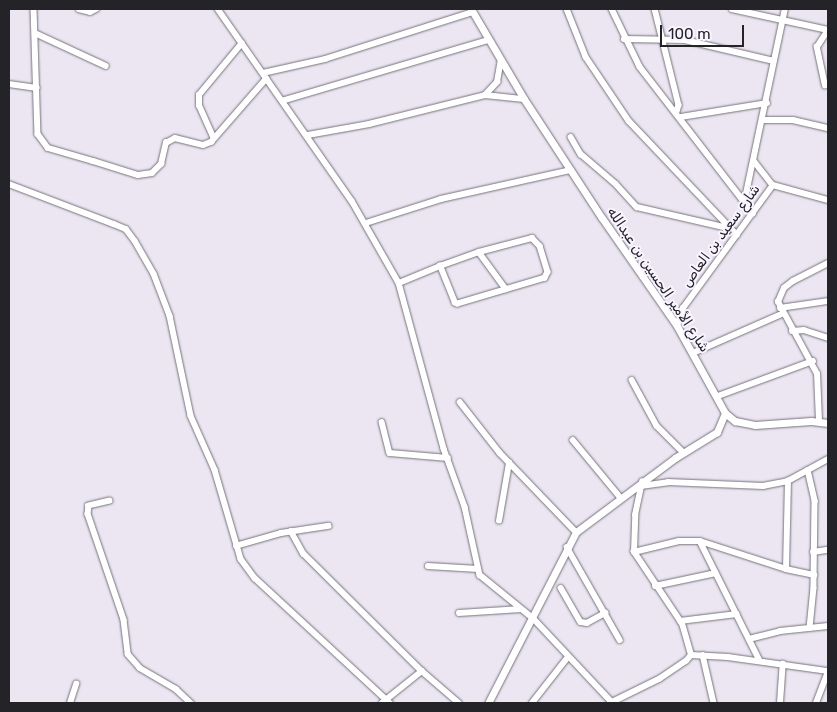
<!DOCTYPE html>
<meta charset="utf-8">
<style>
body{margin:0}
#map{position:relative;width:837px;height:712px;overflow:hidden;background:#ebe6f1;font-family:Rubik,Cairo,sans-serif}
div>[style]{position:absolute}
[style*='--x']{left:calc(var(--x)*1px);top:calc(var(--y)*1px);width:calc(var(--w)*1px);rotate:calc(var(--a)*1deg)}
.roads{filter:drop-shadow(0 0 1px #76727c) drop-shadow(0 0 1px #76727c)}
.minor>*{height:5.5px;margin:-2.75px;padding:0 2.75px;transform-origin:2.75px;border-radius:2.75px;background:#fff}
.tertiary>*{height:7px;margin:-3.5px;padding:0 3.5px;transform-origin:3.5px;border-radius:3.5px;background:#fff}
span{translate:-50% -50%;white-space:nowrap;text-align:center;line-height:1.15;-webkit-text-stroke:4px #f9f4ff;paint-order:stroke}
.street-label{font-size:14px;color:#242327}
.frame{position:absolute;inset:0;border:10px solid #242327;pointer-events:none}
.scale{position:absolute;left:660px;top:25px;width:84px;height:22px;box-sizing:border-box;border:2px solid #242327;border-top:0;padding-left:6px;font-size:15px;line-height:18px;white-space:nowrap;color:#242327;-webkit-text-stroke:4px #f9f4ff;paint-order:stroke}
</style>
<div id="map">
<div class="roads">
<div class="minor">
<i style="--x:34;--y:9;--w:125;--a:88.2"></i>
<i style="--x:38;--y:134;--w:17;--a:54"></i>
<i style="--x:48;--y:148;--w:47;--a:16.1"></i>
<i style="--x:93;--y:161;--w:47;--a:17.3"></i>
<i style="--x:138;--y:175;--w:14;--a:-8"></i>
<i style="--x:152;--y:173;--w:13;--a:-45"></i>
<i style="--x:161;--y:164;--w:22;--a:-77"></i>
<i style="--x:166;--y:143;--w:10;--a:-29"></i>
<i style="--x:175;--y:138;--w:29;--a:14"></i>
<i style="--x:203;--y:145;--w:9;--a:-21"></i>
<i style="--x:211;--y:142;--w:84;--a:-48.9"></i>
<i style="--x:79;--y:9;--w:11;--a:15"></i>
<i style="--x:90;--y:12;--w:7;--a:-27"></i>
<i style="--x:218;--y:9;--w:234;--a:55.1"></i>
<i style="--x:352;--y:201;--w:95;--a:60.2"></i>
<i style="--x:399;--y:283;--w:172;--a:74.8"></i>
<i style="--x:444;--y:449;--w:62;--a:70.1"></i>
<i style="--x:465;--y:507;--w:70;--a:77.6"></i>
<i style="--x:480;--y:575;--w:68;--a:39.1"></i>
<i style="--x:533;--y:618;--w:115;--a:46.8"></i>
<i style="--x:567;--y:9;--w:52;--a:68.4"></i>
<i style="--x:586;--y:57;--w:77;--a:56.1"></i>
<i style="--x:629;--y:121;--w:157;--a:46.5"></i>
<i style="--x:612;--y:9;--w:64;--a:64.2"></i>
<i style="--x:640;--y:67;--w:185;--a:52.3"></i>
<i style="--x:655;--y:9;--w:99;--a:76"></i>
<i style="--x:679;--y:105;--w:7;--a:106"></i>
<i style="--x:732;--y:9;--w:98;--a:12.3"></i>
<i style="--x:35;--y:33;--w:78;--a:24.9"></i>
<i style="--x:624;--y:39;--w:61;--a:0.9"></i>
<i style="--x:685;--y:40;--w:91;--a:13.3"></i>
<i style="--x:263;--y:73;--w:64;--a:-12.7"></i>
<i style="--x:325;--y:59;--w:155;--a:-17.6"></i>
<i style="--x:9;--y:84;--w:28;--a:8"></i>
<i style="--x:825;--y:86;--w:40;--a:-102"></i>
<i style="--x:817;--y:47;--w:20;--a:-57"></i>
<i style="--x:485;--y:95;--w:18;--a:-47"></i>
<i style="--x:497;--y:82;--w:22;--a:-80"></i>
<i style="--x:282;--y:101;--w:215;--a:-16.5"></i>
<i style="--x:681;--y:117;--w:87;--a:-9.2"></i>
<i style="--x:763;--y:120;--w:30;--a:0"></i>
<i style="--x:793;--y:120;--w:36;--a:13"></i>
<i style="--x:308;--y:135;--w:62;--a:-10.2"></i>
<i style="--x:369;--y:124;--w:120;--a:-14"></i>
<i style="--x:485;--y:95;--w:39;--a:6"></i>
<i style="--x:213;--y:137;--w:34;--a:-114"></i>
<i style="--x:199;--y:106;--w:11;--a:-90"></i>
<i style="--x:199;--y:95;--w:67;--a:-50.4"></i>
<i style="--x:571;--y:137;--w:20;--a:60"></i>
<i style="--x:581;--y:154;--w:46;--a:40.6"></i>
<i style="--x:616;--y:184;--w:31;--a:48"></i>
<i style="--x:637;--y:207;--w:93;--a:13"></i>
<i style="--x:754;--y:161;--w:31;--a:52"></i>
<i style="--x:9;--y:184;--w:112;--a:20.9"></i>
<i style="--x:114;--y:224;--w:13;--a:23"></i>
<i style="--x:126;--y:229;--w:15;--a:53"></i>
<i style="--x:135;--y:241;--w:38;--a:60"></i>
<i style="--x:154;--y:274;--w:45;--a:69.1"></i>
<i style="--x:170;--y:316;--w:102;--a:78.1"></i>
<i style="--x:191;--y:416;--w:59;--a:66"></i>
<i style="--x:215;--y:470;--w:93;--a:73.7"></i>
<i style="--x:241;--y:559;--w:24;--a:54"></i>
<i style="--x:255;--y:578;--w:184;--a:42.8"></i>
<i style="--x:744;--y:203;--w:198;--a:-78.1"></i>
<i style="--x:366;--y:223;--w:79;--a:-17.7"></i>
<i style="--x:441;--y:199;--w:133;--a:-12.6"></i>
<i style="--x:479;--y:252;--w:46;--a:53.9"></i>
<i style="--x:399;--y:283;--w:44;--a:-22.5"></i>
<i style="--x:440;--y:266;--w:41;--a:-19.7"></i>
<i style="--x:479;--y:252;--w:55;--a:-14.8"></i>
<i style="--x:532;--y:238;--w:11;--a:45"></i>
<i style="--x:540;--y:246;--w:27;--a:73"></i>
<i style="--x:548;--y:272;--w:7;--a:117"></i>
<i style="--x:545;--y:278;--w:91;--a:163.4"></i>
<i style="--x:458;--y:304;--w:3;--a:-162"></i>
<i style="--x:455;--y:303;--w:40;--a:-112"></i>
<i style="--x:780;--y:308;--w:49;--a:-8.3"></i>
<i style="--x:677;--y:326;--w:19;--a:-72"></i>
<i style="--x:683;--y:308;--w:152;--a:-53.8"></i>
<i style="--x:773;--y:185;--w:57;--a:15.3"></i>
<i style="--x:792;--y:331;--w:12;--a:-5"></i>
<i style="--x:804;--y:330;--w:25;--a:18"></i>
<i style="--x:693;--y:353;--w:97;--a:-23.7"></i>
<i style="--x:632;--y:380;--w:52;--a:61.5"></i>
<i style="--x:657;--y:426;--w:38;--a:45"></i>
<i style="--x:718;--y:396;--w:101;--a:-20.2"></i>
<i style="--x:460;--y:402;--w:65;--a:51.9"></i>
<i style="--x:500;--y:453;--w:110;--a:46.1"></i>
<i style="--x:819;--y:421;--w:47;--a:-92.4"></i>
<i style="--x:817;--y:374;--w:82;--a:-118.4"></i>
<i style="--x:778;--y:302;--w:15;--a:-67"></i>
<i style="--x:784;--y:288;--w:11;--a:-38"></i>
<i style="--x:793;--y:281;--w:39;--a:-27"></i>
<i style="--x:382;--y:422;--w:32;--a:76"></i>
<i style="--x:390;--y:453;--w:58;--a:4.9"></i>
<i style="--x:573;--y:440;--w:75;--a:50.4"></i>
<i style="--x:808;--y:470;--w:32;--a:77"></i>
<i style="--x:815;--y:501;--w:87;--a:90.7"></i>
<i style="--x:814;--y:588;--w:40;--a:95.7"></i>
<i style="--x:641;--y:486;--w:27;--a:-8"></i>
<i style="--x:668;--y:482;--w:95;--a:2.4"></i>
<i style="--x:763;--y:486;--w:25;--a:-11"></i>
<i style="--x:788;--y:481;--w:46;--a:-28.8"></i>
<i style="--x:110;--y:501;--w:22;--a:167"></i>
<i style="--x:89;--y:506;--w:8;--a:97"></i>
<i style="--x:88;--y:514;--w:112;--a:71.2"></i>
<i style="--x:124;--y:620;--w:34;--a:83"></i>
<i style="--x:128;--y:654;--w:18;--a:49"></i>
<i style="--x:140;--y:668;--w:42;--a:30.3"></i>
<i style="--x:176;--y:689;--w:21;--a:43"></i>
<i style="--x:499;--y:521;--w:59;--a:-80.2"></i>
<i style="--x:291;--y:531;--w:26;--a:61"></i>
<i style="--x:304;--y:554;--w:166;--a:44.8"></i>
<i style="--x:422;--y:671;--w:49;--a:40.9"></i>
<i style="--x:700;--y:541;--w:134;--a:63.4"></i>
<i style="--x:236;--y:546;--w:47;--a:-16.1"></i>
<i style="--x:281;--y:533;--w:48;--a:-8.5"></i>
<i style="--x:567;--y:547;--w:107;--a:60.3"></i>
<i style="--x:634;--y:552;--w:46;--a:-13.7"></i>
<i style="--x:679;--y:541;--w:21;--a:0"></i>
<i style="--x:700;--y:541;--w:90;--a:18"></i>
<i style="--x:786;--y:569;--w:29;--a:12"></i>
<i style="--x:813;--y:552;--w:15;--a:-8"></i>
<i style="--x:428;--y:566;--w:50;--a:3.4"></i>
<i style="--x:786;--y:569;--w:88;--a:-88.7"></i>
<i style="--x:655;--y:586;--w:62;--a:-12"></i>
<i style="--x:561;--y:588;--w:39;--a:60"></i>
<i style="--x:581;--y:622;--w:6;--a:9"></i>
<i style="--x:587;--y:623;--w:21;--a:-29"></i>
<i style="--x:459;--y:613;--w:62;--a:-3.7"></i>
<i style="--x:680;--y:621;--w:57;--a:-7"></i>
<i style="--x:749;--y:639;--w:32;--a:-14"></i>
<i style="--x:780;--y:631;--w:48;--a:-5.9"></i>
<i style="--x:691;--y:655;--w:37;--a:3"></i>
<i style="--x:728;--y:657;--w:101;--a:8"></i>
<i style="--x:703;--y:655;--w:49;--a:77.1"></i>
<i style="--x:70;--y:703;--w:20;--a:-72"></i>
<i style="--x:382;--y:703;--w:51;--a:-38.7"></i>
<i style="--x:532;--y:703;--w:58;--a:-52"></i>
<i style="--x:610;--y:703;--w:55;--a:-26.1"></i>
<i style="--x:659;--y:679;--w:32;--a:-34"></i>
<i style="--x:686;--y:661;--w:8;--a:-50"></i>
<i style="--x:691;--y:655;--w:32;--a:-106"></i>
<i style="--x:682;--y:624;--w:87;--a:-123.7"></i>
<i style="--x:634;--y:552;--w:37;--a:-88"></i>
<i style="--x:635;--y:515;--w:34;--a:-78"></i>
<i style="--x:780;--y:703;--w:39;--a:-86"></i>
<i style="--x:816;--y:703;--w:33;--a:-69"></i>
</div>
<div class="tertiary">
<i style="--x:471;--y:9;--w:104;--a:59.5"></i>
<i style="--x:524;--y:99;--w:142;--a:56.8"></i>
<i style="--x:602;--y:218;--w:131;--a:55.2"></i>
<i style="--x:677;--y:326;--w:99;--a:61.1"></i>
<i style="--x:725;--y:413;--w:21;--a:113"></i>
<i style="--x:717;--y:432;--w:49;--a:148.2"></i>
<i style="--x:675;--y:458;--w:124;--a:143.2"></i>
<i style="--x:576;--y:532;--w:192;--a:117.2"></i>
<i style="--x:725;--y:413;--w:13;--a:39"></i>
<i style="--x:735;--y:421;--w:20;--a:11"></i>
<i style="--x:755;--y:425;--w:56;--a:-4.1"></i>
<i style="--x:811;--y:421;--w:17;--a:7"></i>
</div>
</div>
<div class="street-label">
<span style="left:721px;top:236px;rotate:-54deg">شارع سعيد بن العاص</span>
<span style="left:658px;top:280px;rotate:56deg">شارع الأمير الحسين بن عبدالله</span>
</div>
<div class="frame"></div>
<div class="scale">100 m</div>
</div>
